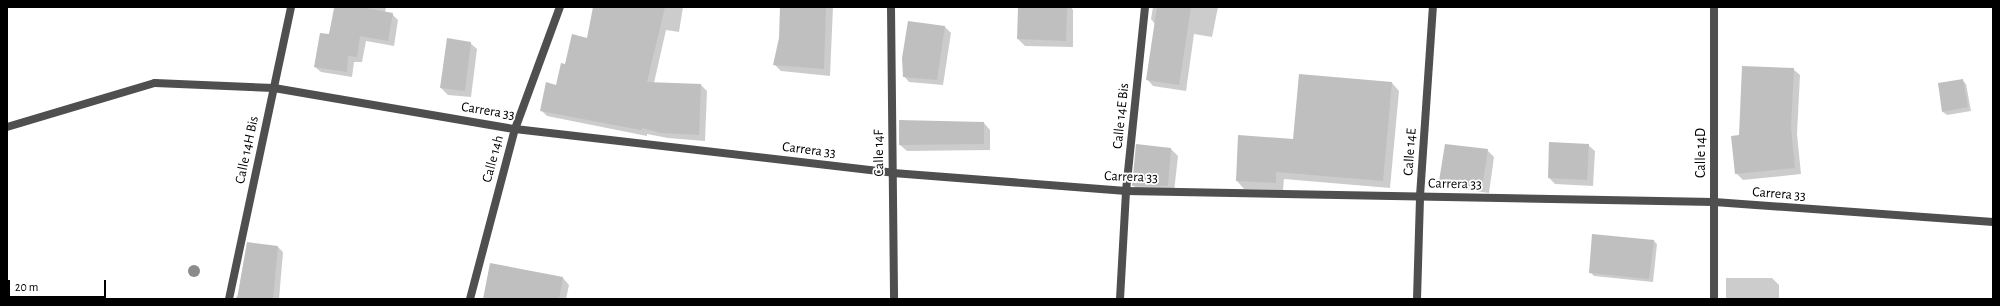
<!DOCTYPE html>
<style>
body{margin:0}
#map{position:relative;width:2000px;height:306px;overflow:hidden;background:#fff;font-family:"Alegreya Sans",sans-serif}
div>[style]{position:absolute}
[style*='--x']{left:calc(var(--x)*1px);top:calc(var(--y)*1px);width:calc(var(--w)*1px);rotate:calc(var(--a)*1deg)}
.shadow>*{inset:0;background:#0003}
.building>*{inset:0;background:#bfbfbf}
.minor>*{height:8px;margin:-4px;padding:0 4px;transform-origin:4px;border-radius:4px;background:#4f4f4f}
.trees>*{width:12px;height:12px;margin:-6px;border-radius:50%;background:#8c8c8c}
span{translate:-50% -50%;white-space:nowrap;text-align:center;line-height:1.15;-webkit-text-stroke:3.5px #fff;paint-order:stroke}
.street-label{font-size:14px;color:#000}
.frame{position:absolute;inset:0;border:8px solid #000;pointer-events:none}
.scale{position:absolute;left:8px;top:280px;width:98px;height:18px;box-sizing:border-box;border:2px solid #000;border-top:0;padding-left:5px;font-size:12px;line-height:14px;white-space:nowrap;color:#000;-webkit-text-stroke:3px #fff;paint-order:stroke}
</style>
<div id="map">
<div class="shadow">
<i style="clip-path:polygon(334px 7px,386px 7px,385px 13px,392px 14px,398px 20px,394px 46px,366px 41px,362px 62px,354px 62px,352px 77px,321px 72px,315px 67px,329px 35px)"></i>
<i style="clip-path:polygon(594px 7px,683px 7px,679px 32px,666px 30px,654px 83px,701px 85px,707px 91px,705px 141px,668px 138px,647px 134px,647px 136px,547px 116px,541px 110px,557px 86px,565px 65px,588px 39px)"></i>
<i style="clip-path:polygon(781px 7px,833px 7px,830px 76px,781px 71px,774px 64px,780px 38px)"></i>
<i style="clip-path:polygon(1019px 7px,1071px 7px,1073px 10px,1073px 47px,1025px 46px,1018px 39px)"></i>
<i style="clip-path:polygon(1153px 7px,1218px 7px,1212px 37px,1194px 34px,1186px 91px,1153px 86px,1147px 79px,1155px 24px,1151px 19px)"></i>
<i style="clip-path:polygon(909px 22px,945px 27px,951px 33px,943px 85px,909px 82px,904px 76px)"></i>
<i style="clip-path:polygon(470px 43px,477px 49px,471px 97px,448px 95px,441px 88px)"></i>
<i style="clip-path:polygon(1793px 69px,1800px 75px,1797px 134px,1801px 174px,1743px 180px,1736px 173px)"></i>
<i style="clip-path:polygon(1962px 80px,1966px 84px,1971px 111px,1947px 115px,1943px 112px)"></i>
<i style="clip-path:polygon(1392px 83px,1399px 91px,1390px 188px,1284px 179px,1283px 190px,1244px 189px,1237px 181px,1294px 140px)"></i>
<i style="clip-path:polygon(984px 123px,990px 130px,990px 150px,907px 151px,900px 145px)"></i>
<i style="clip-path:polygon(1137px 145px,1171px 149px,1178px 156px,1174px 192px,1140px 192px,1133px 185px)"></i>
<i style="clip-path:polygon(1588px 145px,1595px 151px,1593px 186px,1555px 184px,1549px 178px)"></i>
<i style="clip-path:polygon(1487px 150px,1494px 157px,1489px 193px,1447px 187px,1441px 181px)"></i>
<i style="clip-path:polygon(1654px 241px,1657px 244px,1653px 282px,1594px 276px,1590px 272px)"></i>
<i style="clip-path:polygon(278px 247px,283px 252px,279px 299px,235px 299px)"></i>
<i style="clip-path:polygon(563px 278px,569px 285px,566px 299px,484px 299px)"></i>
<i style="clip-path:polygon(1726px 278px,1772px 278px,1779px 285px,1779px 299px,1726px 299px)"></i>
</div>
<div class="building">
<i style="clip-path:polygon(335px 7px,360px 7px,393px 13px,388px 41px,360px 36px,357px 57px,348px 56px,347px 72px,314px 67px,320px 33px,329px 34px)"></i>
<i style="clip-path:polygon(593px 7px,665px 7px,647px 82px,701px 84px,699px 135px,661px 133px,642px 128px,641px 130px,540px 111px,546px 82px,556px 85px,561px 63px,565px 64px,572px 34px,587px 38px)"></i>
<i style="clip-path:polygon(780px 7px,826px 7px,824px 69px,773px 65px,779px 38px)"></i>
<i style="clip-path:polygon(1018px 7px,1067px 7px,1066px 41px,1017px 39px)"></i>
<i style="clip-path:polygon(1157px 7px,1191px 7px,1179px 85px,1146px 80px)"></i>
<i style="clip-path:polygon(908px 21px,945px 26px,937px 80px,903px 77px,902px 58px)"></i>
<i style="clip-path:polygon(447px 38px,471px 42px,465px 91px,440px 88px)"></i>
<i style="clip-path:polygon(1742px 66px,1794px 68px,1791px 127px,1795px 168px,1735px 174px,1731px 136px,1739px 135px)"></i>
<i style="clip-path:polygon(1299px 74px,1392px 82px,1383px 181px,1276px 172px,1276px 183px,1236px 181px,1238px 135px,1293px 139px)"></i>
<i style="clip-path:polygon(1963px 79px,1968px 107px,1942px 112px,1938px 83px)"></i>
<i style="clip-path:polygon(899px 120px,984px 122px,984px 144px,899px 145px)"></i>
<i style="clip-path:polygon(1549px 142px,1589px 144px,1587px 180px,1548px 178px)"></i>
<i style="clip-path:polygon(1136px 144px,1171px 148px,1168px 186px,1132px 186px)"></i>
<i style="clip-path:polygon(1445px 144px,1488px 149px,1482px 187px,1439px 181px)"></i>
<i style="clip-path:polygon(1592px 234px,1654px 240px,1649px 279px,1589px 273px)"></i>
<i style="clip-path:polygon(247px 242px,278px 246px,273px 299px,237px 299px)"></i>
<i style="clip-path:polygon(490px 263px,563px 277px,559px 299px,483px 299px)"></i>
</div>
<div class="minor">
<i style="--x:891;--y:7;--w:292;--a:89.4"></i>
<i style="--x:1714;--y:7;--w:292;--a:90"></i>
<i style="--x:7;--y:127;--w:154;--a:-16.6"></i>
<i style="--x:155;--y:83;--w:119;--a:2.4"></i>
<i style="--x:274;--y:88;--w:244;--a:9.7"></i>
<i style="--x:515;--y:129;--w:381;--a:6.6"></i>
<i style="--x:893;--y:173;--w:234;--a:4.4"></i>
<i style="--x:1126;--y:191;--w:588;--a:1.07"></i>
<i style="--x:1714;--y:202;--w:280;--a:4.1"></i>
<i style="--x:229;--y:299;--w:299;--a:-78"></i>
<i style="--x:470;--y:299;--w:176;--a:-75.2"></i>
<i style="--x:515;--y:129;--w:130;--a:-69.8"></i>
<i style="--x:1120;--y:299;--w:108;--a:-86.8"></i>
<i style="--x:1126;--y:191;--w:185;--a:-84.1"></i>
<i style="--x:1417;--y:299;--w:103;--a:-88.3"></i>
<i style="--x:1420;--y:196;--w:189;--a:-86.1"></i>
</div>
<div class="trees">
<i style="left:194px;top:271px"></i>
</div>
<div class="street-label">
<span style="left:488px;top:111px;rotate:9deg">Carrera 33</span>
<span style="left:1121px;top:116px;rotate:-84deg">Calle 14E Bis</span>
<span style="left:247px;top:150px;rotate:-78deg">Calle 14H Bis</span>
<span style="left:809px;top:150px;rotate:7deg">Carrera 33</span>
<span style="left:1410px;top:152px;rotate:-86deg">Calle 14E</span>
<span style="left:879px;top:153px;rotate:-91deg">Calle 14F</span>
<span style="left:1701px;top:153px;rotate:-90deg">Calle 14D</span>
<span style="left:493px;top:159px;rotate:-75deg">Calle 14h</span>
<span style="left:1131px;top:177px;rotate:2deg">Carrera 33</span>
<span style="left:1455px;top:184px;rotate:1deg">Carrera 33</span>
<span style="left:1779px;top:194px;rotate:4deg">Carrera 33</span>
</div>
<div class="frame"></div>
<div class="scale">20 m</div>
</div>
